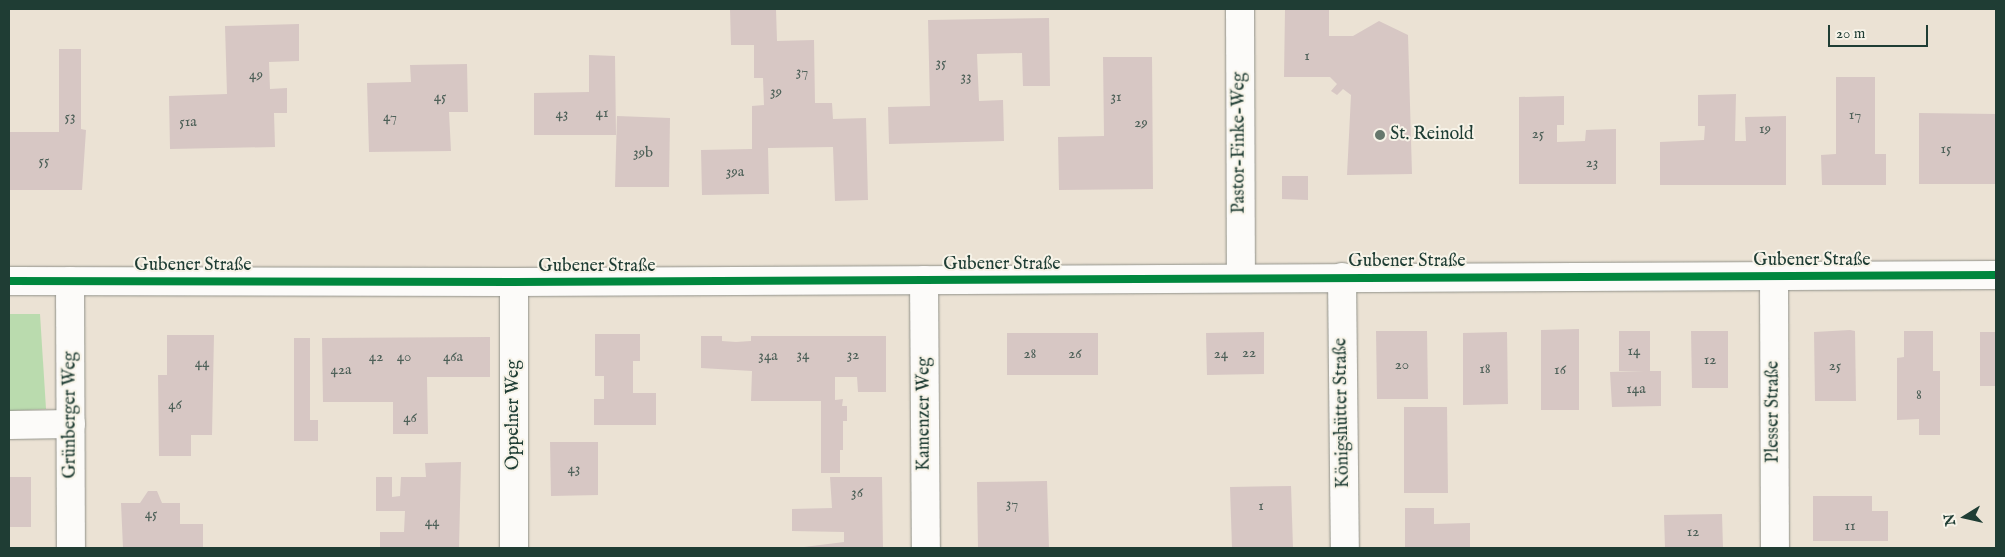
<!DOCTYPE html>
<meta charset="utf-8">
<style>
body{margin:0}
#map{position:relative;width:2005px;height:557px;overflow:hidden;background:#ebe2d4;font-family:"IM FELL English",serif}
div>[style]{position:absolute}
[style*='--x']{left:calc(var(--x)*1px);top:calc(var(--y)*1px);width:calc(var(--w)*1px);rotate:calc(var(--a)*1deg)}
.green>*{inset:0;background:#badbae}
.building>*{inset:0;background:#d7c7c4}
.roads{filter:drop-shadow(0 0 1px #909189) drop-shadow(0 0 1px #909189)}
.minor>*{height:28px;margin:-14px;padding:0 14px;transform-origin:14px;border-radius:14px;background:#fcfbf9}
.cycleway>*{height:8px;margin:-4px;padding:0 4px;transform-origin:4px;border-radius:4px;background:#00873e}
.dots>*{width:14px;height:14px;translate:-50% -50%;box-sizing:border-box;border:2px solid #f7f3e8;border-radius:50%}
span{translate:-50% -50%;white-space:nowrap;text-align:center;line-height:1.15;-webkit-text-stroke:4px #f7f3e8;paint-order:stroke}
.number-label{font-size:15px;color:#4d6058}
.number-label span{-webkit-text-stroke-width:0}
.poi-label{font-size:18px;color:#1f3d34}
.left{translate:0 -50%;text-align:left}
.street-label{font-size:18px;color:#1f3d34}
.frame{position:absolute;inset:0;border:10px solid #1f3d34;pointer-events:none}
.north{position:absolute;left:1940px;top:492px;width:50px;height:50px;-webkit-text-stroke:4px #f7f3e8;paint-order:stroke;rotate:260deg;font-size:14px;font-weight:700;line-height:20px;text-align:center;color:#1f3d34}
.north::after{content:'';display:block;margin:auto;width:18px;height:22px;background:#1f3d34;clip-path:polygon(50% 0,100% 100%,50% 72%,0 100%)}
.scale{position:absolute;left:1828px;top:25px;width:100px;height:22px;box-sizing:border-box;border:2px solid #1f3d34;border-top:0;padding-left:6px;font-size:15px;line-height:18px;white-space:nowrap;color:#1f3d34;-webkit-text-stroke:4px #f7f3e8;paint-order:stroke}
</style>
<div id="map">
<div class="green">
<i style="clip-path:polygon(9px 314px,40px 314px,46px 409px,9px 411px)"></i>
</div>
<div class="building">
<i style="clip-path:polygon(730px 9px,776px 9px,777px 41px,814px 40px,815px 103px,832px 103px,833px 119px,866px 118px,868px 200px,835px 201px,833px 147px,768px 148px,769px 194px,702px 195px,701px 150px,752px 149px,752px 106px,764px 105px,763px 78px,754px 78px,754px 45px,731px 45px)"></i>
<i style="clip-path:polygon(1285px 9px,1329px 9px,1329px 36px,1353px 36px,1379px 21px,1408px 35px,1412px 174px,1347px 175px,1351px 95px,1343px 89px,1337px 95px,1331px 91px,1337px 84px,1330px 77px,1284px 77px)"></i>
<i style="clip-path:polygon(1049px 18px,1050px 86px,1023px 86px,1022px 53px,977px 54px,979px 101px,1003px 100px,1004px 141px,889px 144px,888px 107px,930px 106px,928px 20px)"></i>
<i style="clip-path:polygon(299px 24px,299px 61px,269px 62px,270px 89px,287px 88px,287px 113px,274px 113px,275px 147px,170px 149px,169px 96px,227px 94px,225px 26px)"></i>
<i style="clip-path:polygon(59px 49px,81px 49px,81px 129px,86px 130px,82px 190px,9px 190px,9px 132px,59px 132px)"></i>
<i style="clip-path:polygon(589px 55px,615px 56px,616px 135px,534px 135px,534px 93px,589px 92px)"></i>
<i style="clip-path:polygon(1103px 57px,1152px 57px,1153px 189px,1059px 190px,1058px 137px,1104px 136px)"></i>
<i style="clip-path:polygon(467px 64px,468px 112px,449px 112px,451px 151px,369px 152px,367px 83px,411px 82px,410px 65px)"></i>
<i style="clip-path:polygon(1836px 77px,1875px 77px,1875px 154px,1886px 154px,1886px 185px,1822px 185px,1821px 155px,1836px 154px)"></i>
<i style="clip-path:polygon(1736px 94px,1735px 141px,1746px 141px,1745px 117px,1786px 116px,1786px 185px,1660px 185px,1660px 142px,1704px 140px,1705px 126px,1698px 126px,1698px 95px)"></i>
<i style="clip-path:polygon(1564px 96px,1564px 125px,1557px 125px,1557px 142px,1585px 141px,1586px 130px,1616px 129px,1616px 184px,1519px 184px,1519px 97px)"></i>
<i style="clip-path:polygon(1919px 113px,1996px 114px,1996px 184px,1919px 184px)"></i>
<i style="clip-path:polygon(617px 116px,670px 118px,669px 187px,615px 187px)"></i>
<i style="clip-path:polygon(1282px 176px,1308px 176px,1308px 200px,1282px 199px)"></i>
<i style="clip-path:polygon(1579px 329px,1579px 410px,1541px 410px,1541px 330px)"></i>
<i style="clip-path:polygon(1850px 330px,1855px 331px,1856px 401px,1815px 401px,1814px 332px)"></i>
<i style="clip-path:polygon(1376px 331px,1427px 331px,1428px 399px,1377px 399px)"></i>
<i style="clip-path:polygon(1619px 331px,1650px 331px,1650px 371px,1661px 371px,1661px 406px,1612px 407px,1610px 372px,1644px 371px,1619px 371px)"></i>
<i style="clip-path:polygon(1691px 331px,1728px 331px,1728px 388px,1692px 388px)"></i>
<i style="clip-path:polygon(1904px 331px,1933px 331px,1933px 371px,1940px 371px,1940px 435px,1919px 435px,1919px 419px,1897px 420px,1897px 358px,1904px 357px)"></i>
<i style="clip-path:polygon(1264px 332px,1264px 374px,1207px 375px,1206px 333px)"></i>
<i style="clip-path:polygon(1507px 332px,1508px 404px,1463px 405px,1463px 333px)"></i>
<i style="clip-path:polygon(1980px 332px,1996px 332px,1996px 386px,1980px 386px)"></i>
<i style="clip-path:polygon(1007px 333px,1098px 333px,1098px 375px,1007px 375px)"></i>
<i style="clip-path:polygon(595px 334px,640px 334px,640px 361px,633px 361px,633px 393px,656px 393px,656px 425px,594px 425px,594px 399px,604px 399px,604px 376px,595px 376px)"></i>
<i style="clip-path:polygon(167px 335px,214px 335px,212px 435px,191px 435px,191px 456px,159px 456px,158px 375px,167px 375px)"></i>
<i style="clip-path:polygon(701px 336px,722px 336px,722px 341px,736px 342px,751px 341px,751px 336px,886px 336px,886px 392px,858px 392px,857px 377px,835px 377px,835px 400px,843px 399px,842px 406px,847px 406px,847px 421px,843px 421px,843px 450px,840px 450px,840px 473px,821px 473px,821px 401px,751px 401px,752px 371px,701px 368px)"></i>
<i style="clip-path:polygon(490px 337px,490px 377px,427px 377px,428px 434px,393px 434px,393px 402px,323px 402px,322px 338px)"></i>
<i style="clip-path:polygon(294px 338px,310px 338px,310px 420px,318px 420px,318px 441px,294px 441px)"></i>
<i style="clip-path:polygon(1404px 407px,1447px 407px,1448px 493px,1404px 493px)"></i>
<i style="clip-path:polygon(550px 442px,598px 442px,598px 495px,551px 496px)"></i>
<i style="clip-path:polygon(461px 462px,459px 548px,380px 548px,380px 532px,404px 532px,405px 511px,376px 511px,376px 477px,392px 477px,392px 497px,400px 496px,401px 477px,426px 477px,425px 463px)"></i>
<i style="clip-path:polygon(9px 477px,31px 477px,31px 527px,9px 527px)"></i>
<i style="clip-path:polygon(830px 477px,882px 477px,883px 548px,796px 548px,844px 542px,844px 532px,792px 531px,792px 509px,832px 508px)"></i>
<i style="clip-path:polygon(1047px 481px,1049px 548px,978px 548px,977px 482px)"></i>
<i style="clip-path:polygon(1291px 486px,1293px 548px,1232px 548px,1230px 487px)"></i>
<i style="clip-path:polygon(148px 491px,157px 491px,162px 503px,180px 503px,180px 524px,203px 524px,203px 548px,123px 548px,121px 503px,140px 503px)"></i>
<i style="clip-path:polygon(1813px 496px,1872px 496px,1872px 511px,1888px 511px,1888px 541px,1813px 541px)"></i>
<i style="clip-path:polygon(1405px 508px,1434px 508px,1434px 524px,1470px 523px,1470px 548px,1405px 548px)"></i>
<i style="clip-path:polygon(1722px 514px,1723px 548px,1665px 548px,1664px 515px)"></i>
</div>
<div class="roads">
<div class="minor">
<i style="--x:1240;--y:9;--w:269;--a:89.8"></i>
<i style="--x:1342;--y:277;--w:271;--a:89.4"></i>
<i style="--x:1774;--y:277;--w:271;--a:89.8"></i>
<i style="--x:924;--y:280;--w:268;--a:89.6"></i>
<i style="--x:9;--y:281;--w:505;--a:0.11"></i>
<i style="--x:514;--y:282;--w:1482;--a:-0.27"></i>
<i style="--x:70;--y:281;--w:267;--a:89.8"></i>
<i style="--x:514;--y:282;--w:266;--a:90"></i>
<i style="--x:9;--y:425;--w:62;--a:-0.9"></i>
</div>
</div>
<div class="cycleway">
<i style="--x:9;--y:281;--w:505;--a:0.11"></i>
<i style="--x:514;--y:282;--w:1482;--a:-0.27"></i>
</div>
<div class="dots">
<i style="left:1380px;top:135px;background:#66776c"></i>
</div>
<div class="number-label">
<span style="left:1307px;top:56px">1</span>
<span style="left:941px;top:63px">35</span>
<span style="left:802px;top:72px">37</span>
<span style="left:256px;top:75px">49</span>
<span style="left:966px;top:77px">33</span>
<span style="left:776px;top:92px">39</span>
<span style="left:440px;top:97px">45</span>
<span style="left:1116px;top:97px">31</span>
<span style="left:602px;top:113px">41</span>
<span style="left:562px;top:114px">43</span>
<span style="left:1855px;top:115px">17</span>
<span style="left:70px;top:117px">53</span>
<span style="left:390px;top:117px">47</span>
<span style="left:188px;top:122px">51a</span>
<span style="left:1141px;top:123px">29</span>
<span style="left:1765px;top:129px">19</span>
<span style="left:1538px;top:134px">25</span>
<span style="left:1946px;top:149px">15</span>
<span style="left:643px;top:153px">39b</span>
<span style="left:44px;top:161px">55</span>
<span style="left:1592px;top:163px">23</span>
<span style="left:735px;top:172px">39a</span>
<span style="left:1634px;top:351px">14</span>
<span style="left:1249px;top:353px">22</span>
<span style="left:1030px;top:354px">28</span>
<span style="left:1075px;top:354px">26</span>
<span style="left:1221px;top:354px">24</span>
<span style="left:803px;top:355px">34</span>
<span style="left:853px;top:355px">32</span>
<span style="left:768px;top:356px">34a</span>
<span style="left:376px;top:357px">42</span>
<span style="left:404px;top:357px">40</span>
<span style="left:453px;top:357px">46a</span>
<span style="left:1710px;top:360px">12</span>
<span style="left:202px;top:363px">44</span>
<span style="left:1402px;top:365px">20</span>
<span style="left:1835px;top:366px">25</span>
<span style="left:1485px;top:369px">18</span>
<span style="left:341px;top:370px">42a</span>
<span style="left:1560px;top:370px">16</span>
<span style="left:1636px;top:389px">14a</span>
<span style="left:1919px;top:395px">8</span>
<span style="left:175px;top:405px">46</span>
<span style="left:410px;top:418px">46</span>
<span style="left:574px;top:469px">43</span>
<span style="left:857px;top:493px">36</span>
<span style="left:1012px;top:504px">37</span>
<span style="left:1261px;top:506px">1</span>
<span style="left:151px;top:514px">45</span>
<span style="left:432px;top:522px">44</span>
<span style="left:1850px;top:526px">11</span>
<span style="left:1693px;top:532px">12</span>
</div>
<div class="poi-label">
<span class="left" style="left:1390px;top:135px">St. Reinold</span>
</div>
<div class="street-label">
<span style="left:1240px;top:143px;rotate:-90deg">Pastor-Finke-Weg</span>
<span style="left:1812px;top:261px">Gubener Straße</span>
<span style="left:1407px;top:262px">Gubener Straße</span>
<span style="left:1002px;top:265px">Gubener Straße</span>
<span style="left:193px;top:266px">Gubener Straße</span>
<span style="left:597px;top:267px">Gubener Straße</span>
<span style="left:1774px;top:412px;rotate:-90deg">Plesser Straße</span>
<span style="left:1343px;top:413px;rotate:-91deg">Königshütter Straße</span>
<span style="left:925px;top:414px;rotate:-90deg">Kamenzer Weg</span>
<span style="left:71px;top:415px;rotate:-90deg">Grünberger Weg</span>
<span style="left:514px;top:415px;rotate:-90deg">Oppelner Weg</span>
</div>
<div class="frame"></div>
<div class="north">N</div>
<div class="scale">20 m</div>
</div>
